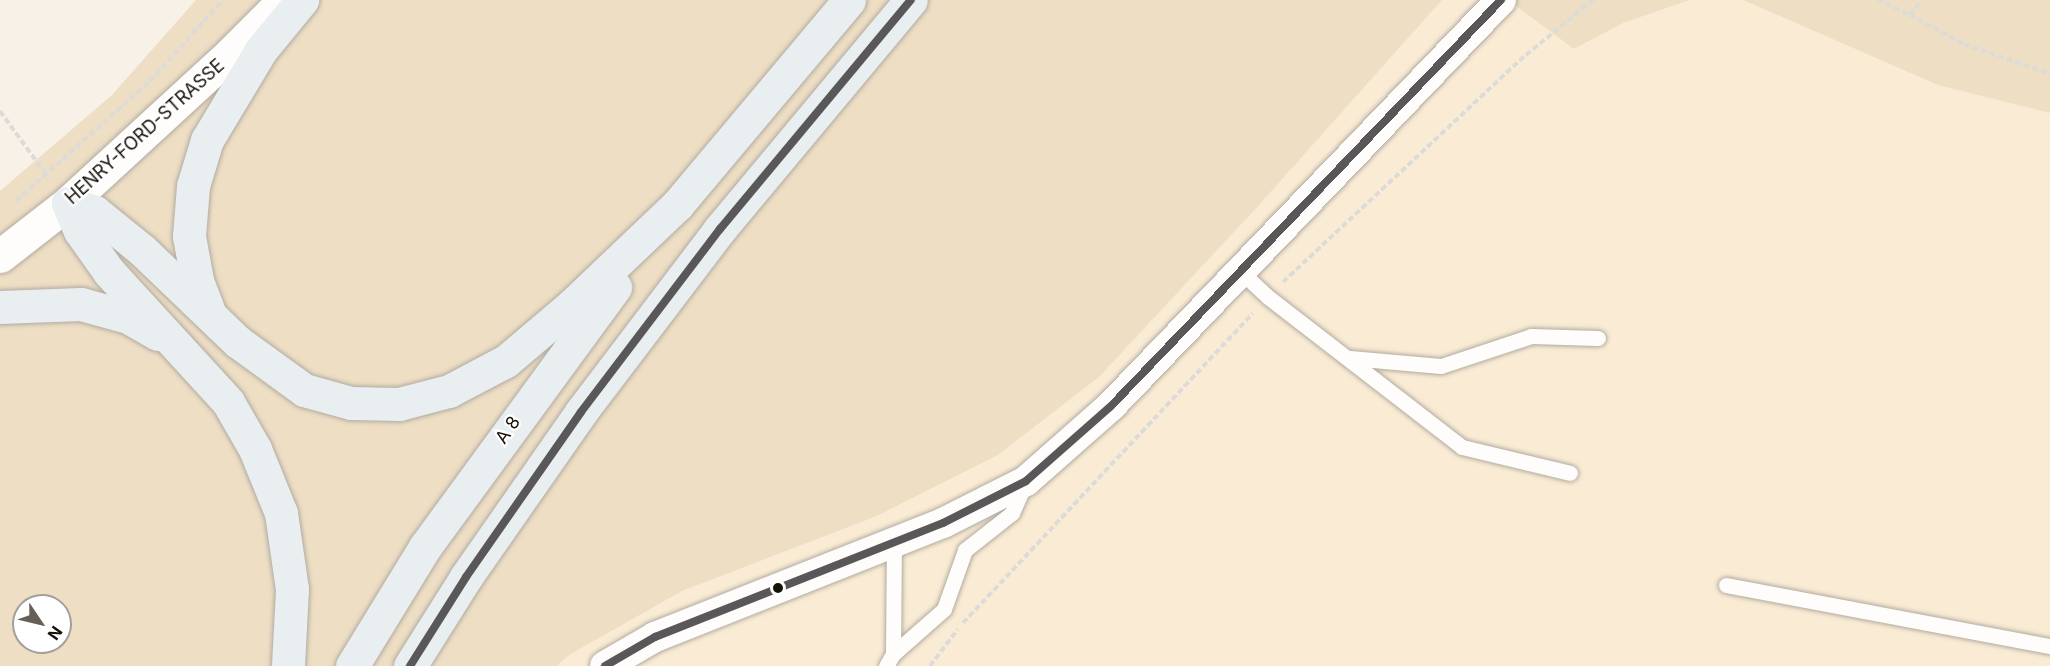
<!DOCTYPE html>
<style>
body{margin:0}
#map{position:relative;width:2050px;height:666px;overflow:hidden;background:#f7f1e7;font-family:Inter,sans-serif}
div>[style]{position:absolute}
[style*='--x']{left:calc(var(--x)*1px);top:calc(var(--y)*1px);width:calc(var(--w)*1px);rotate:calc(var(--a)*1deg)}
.built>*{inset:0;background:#faecd4}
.green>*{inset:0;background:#eedec4}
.path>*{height:4px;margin-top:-2px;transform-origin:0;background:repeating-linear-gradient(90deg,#dddbd8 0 6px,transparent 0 9px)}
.roads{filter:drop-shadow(0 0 2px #b1aba1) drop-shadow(0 0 2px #b1aba1)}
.lane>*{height:15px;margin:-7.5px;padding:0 7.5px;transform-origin:7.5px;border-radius:7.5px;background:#fefdfb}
.street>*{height:30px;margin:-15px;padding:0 15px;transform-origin:15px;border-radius:15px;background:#fefdfb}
.secondary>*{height:33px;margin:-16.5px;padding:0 16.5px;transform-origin:16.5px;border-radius:16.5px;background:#fefdfb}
.highway>*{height:33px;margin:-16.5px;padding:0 16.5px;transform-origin:16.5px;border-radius:16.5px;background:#e9eef0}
.bus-1>*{height:8px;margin:-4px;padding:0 4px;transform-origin:4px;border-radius:4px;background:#5a5758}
.dots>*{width:16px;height:16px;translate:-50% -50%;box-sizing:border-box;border:3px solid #fff;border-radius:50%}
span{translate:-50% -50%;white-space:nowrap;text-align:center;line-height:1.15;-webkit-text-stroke:4.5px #fff;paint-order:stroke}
.street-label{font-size:18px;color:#171107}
.north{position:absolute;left:12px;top:594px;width:60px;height:60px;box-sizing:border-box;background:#fff;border:2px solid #a2a09c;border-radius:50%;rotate:125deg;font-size:16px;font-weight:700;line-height:24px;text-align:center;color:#171107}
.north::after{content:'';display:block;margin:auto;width:21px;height:27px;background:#655f55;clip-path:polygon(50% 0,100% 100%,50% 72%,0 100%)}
</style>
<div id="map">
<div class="built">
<i style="clip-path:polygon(1442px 0,1508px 0,1574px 49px,1623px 23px,1690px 0,1743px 0,1938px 85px,2050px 113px,2050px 666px,557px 666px,568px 655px,682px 591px,877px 516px,998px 455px,1099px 377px,1260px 204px)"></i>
</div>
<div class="green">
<i style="clip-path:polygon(evenodd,196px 0,1442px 0,1260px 204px,1099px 377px,998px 455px,877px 516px,682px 591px,569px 655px,557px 666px,0 666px,0 191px,112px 95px,196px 0,24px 606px,60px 606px,60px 642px,24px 642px,24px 606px)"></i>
<i style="clip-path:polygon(1508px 0,1690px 0,1623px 23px,1574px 49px)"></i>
<i style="clip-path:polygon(1743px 0,2050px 0,2050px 113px,1938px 85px)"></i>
</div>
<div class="path">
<i style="--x:1878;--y:0;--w:35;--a:25"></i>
<i style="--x:1910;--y:15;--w:19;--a:-51"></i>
<i style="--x:1910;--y:15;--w:61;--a:28.2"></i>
<i style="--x:1964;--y:44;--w:91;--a:19.2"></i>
<i style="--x:0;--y:111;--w:80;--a:54.1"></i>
<i style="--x:16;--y:201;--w:180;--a:-41.8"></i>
<i style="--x:150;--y:81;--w:109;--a:-48"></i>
<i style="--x:1283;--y:282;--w:333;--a:-43.1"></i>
<i style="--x:1526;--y:55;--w:87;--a:-39.4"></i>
<i style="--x:963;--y:623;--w:424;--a:-46.9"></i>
<i style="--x:930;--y:666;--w:46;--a:-52.9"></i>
</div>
<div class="roads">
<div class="lane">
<i style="--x:1238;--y:269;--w:41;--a:43"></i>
<i style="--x:1268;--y:297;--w:245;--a:37.7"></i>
<i style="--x:1462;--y:447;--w:111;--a:13.5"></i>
<i style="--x:1350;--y:358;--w:91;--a:5"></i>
<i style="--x:1441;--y:366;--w:95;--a:-18.4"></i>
<i style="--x:1531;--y:336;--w:67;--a:1.7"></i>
<i style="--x:1726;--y:585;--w:330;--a:10.7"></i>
<i style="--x:893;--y:654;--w:112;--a:-89.5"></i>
<i style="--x:886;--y:666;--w:14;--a:-60"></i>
<i style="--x:893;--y:654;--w:68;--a:-41.4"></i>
<i style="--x:944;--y:609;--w:63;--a:-70.4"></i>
<i style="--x:965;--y:550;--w:60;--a:-38.2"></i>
<i style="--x:1012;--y:513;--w:32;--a:-66"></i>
</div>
<div class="street">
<i style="--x:605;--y:666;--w:58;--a:-30.1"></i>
<i style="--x:655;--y:637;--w:310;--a:-21.6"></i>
<i style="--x:943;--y:523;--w:93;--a:-26.8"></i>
<i style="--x:1026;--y:481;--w:113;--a:-41.4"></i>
<i style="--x:1111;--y:406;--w:563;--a:-46.15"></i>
</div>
<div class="secondary">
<i style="--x:0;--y:256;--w:86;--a:-37.9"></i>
<i style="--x:68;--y:203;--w:223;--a:-42.6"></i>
<i style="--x:232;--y:52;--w:74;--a:-45"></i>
</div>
<div class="highway">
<i style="--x:68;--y:203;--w:28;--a:18"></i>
<i style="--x:95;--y:212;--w:60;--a:39"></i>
<i style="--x:142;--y:250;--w:133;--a:43.8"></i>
<i style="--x:238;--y:342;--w:82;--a:36"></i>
<i style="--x:304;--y:390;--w:49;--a:15.5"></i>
<i style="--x:351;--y:403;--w:48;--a:1.2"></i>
<i style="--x:399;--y:404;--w:52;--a:-14.6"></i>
<i style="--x:449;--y:391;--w:64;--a:-27.8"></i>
<i style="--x:506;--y:361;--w:87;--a:-40.3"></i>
<i style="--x:572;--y:305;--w:146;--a:-43.6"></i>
<i style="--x:678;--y:204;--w:266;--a:-50"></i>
<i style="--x:68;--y:203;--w:30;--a:67"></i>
<i style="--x:80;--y:231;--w:50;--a:54.7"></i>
<i style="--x:109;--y:272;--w:176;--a:47.5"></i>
<i style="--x:228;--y:402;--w:54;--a:60.1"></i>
<i style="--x:255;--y:449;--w:69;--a:67.9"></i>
<i style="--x:281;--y:513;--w:77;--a:81.8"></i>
<i style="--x:292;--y:589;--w:77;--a:93"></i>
<i style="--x:0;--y:307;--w:81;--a:-2.1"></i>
<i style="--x:81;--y:304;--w:49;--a:15.5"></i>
<i style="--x:128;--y:317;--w:34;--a:30"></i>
<i style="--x:209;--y:312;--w:34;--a:-111"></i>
<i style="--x:197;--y:280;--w:45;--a:-100.3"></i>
<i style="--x:189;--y:236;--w:50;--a:-85.4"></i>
<i style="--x:193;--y:186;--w:48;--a:-73.1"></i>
<i style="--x:207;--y:140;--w:105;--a:-59"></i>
<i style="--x:261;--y:50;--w:65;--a:-50.6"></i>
<i style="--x:352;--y:666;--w:140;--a:-58.5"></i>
<i style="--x:425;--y:547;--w:322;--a:-53.8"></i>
<i style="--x:410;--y:666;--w:105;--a:-57.8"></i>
<i style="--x:466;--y:577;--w:201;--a:-55.1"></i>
<i style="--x:581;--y:412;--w:230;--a:-52.8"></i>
<i style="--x:720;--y:229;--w:298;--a:-50.2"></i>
</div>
</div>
<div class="bus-1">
<i style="--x:410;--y:666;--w:105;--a:-57.8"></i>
<i style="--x:466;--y:577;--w:201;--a:-55.1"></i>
<i style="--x:581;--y:412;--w:230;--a:-52.8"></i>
<i style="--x:720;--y:229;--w:298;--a:-50.2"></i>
<i style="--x:605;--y:666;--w:58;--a:-30.1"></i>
<i style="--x:655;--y:637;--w:310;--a:-21.6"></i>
<i style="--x:943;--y:523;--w:93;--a:-26.8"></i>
<i style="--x:1026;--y:481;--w:113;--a:-41.4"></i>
<i style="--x:1111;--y:406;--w:563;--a:-46.15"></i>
</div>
<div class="dots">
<i style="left:778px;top:588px;background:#171107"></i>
</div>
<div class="street-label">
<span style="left:145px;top:132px;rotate:-42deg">HENRY-FORD-STRASSE</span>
<span style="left:508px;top:430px;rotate:-55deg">A 8</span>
</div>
<div class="north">N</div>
</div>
